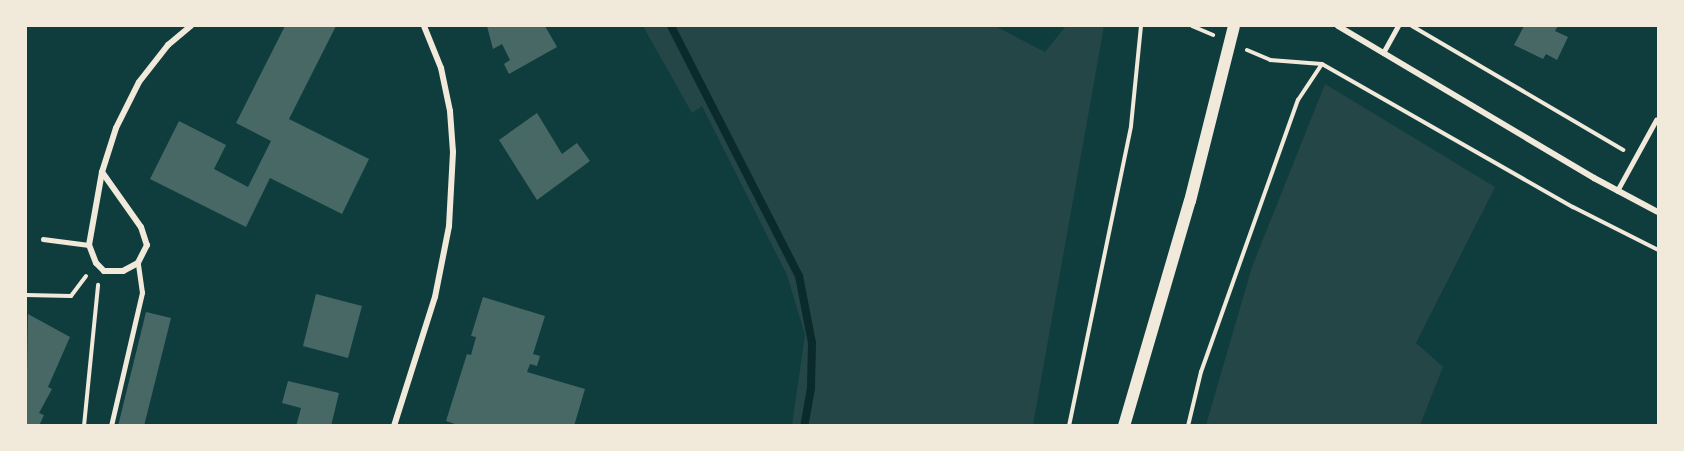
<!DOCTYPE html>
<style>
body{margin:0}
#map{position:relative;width:1684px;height:451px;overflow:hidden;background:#0f3d3e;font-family:Inter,sans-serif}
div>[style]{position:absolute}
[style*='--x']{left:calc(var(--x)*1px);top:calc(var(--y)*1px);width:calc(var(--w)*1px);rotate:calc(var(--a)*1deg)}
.green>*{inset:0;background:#244646}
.stream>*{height:8px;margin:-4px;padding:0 4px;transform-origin:4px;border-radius:4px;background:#0a2a2b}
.building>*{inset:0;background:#486865}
.path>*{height:4px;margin:-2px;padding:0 2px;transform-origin:2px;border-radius:2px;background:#f1e9da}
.service>*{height:4.5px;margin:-2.25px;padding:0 2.25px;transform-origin:2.25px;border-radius:2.25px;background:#f1e9da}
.minor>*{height:6px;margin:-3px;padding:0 3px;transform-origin:3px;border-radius:3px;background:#f1e9da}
.secondary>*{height:12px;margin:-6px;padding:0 6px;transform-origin:6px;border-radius:6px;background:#f1e9da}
span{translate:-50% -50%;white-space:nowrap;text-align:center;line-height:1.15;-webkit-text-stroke:6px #f1e9da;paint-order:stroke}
.frame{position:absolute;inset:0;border:27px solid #f1e9da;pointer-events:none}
</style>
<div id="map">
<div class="green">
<i style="clip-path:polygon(643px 26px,995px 26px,1045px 52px,1066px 26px,1104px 26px,1033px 425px,792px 425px,805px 335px,787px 275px,702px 106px,692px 113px)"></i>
<i style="clip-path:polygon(1325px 84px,1495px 187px,1416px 343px,1443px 367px,1420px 425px,1206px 425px,1252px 267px)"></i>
</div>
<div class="stream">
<i style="--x:671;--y:26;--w:281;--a:62.9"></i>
<i style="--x:799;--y:276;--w:68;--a:79"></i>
<i style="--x:812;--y:343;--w:45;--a:91.3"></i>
<i style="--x:811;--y:388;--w:39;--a:100"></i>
</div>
<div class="building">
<i style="clip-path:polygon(285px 26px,336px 26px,289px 119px,369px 159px,342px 214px,270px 178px,246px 227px,150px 179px,179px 121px,226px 145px,214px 169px,248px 187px,271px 141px,236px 123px)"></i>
<i style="clip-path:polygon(487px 26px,545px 26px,557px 47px,509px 74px,504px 64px,510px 60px,502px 44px,493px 49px)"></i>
<i style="clip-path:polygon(1524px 26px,1558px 26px,1555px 31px,1568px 37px,1557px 60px,1546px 54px,1543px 59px,1514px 45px)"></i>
<i style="clip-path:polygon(537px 113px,562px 154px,577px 143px,590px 161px,537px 200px,499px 140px)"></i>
<i style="clip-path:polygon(316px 294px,362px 306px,348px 358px,303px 346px)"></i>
<i style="clip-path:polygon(483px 297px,545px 316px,533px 354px,540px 356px,537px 366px,530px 364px,527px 372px,585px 389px,574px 426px,461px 426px,446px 421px,467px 354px,471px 355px,476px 337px,471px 336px)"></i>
<i style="clip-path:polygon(146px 312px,171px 318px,144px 426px,118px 426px)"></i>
<i style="clip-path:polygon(28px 314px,70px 337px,48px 387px,52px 389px,39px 413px,44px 415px,39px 426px,26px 426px)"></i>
<i style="clip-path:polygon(288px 381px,339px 393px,331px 426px,296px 426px,301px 408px,282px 403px)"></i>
</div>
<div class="path">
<i style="--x:1192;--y:26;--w:23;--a:23"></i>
<i style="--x:1412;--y:26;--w:245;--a:30.4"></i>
<i style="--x:1247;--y:50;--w:25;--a:23"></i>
<i style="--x:1270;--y:60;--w:52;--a:4.4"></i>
<i style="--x:1322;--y:64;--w:289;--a:29.7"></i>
<i style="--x:1573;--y:207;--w:95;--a:26.8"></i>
<i style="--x:26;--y:295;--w:45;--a:1.3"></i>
<i style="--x:71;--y:296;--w:25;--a:-53"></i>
<i style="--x:84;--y:426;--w:142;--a:-84.3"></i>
<i style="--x:1069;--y:426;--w:306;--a:-78.3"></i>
<i style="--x:1131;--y:126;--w:100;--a:-84.3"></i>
<i style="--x:1188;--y:426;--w:56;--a:-76.5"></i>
<i style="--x:1201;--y:372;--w:289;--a:-70.4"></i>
<i style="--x:1298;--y:100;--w:43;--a:-56.3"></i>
</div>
<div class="service">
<i style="--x:1383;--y:53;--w:31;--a:-61"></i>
<i style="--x:1617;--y:191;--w:81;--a:-61.2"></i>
<i style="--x:43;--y:239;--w:46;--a:7.4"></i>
<i style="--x:111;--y:426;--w:137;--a:-76.9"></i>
<i style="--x:142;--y:293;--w:30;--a:-98"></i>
</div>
<div class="minor">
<i style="--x:1338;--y:26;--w:298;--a:30.7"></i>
<i style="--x:1594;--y:178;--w:72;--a:28"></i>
<i style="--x:102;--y:172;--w:67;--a:54.7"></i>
<i style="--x:141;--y:227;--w:19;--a:72"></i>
<i style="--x:147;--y:245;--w:20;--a:117"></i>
<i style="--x:138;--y:263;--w:17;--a:152"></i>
<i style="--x:123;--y:271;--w:19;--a:180"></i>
<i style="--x:104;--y:271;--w:11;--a:-135"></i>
<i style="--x:96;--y:263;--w:19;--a:-111"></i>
<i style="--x:89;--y:245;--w:74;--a:-79.9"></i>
<i style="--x:102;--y:172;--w:46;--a:-72.3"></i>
<i style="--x:116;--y:128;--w:51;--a:-63.4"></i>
<i style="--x:139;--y:82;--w:47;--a:-51.9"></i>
<i style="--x:168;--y:45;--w:30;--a:-40"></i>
<i style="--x:394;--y:426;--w:135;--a:-72.4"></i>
<i style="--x:435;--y:297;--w:72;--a:-78.8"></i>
<i style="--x:449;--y:226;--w:74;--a:-86.9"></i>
<i style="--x:453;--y:152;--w:41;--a:-94.2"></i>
<i style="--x:450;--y:111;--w:44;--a:-101.8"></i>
<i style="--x:441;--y:68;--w:45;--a:-112"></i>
</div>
<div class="secondary">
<i style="--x:1124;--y:426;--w:234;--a:-73.7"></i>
<i style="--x:1190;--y:201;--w:180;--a:-75.9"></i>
</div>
<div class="frame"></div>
</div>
